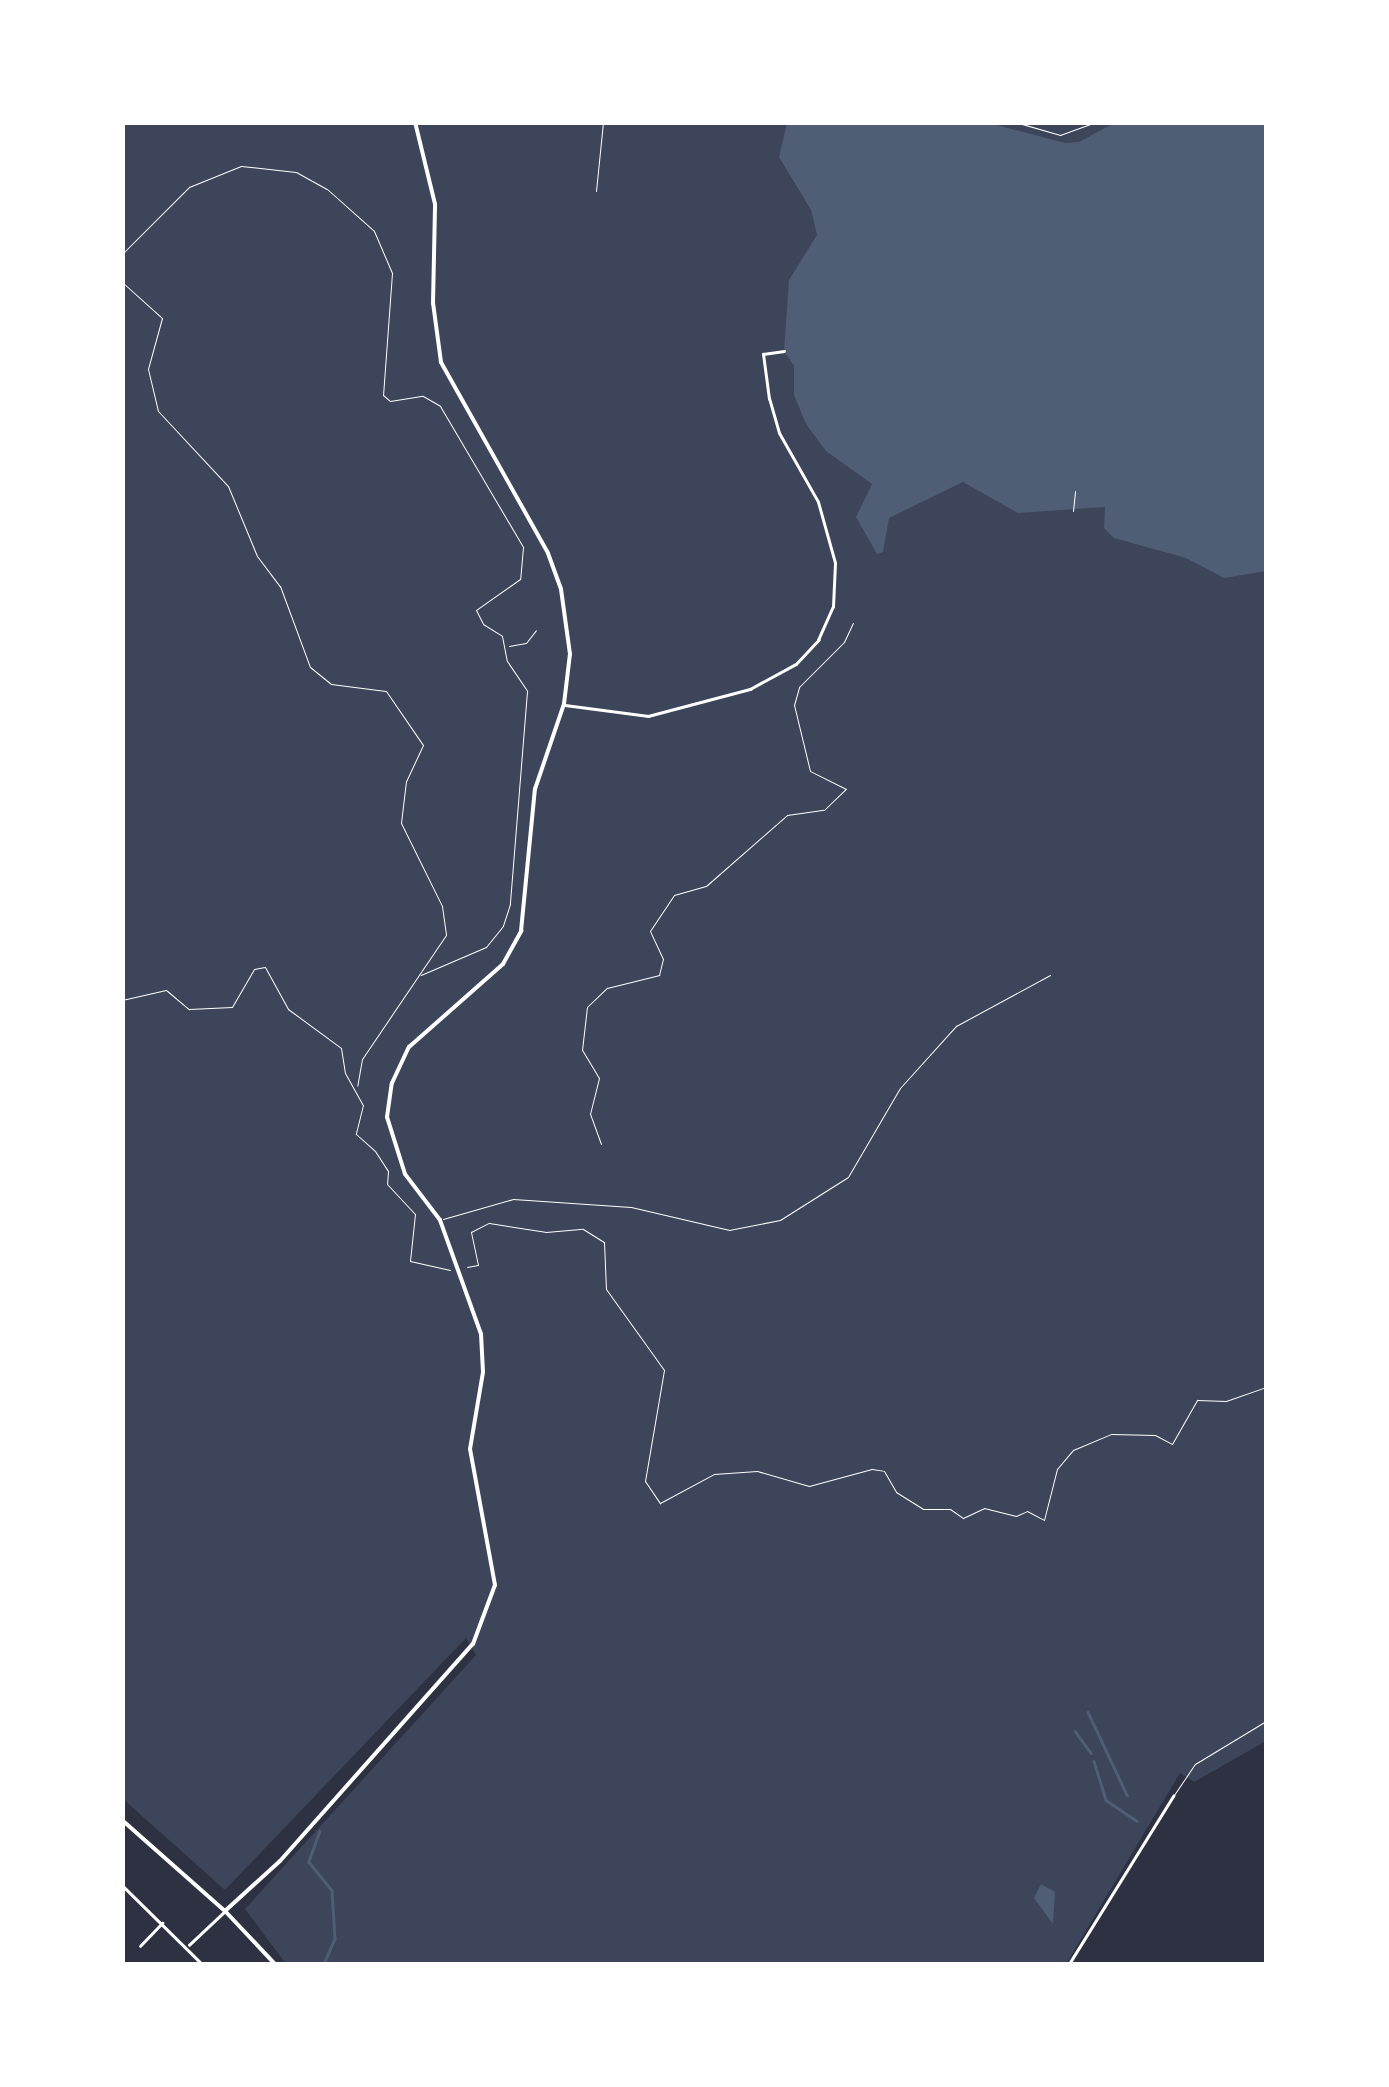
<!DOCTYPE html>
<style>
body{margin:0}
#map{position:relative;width:1389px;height:2087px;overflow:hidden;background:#2d3142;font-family:Bitter,serif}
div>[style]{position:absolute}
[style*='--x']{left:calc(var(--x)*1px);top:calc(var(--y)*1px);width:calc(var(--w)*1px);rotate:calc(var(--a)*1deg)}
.green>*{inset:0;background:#3c4559}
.water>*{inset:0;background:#4f5d75}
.stream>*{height:2.5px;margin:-1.25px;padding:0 1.25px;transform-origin:1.25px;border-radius:1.25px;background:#4f5d75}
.path>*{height:1px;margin:-0.5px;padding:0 0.5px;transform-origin:0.5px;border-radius:0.5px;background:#fff}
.service>*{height:1px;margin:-0.5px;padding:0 0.5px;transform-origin:0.5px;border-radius:0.5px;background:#fff}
.minor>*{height:2.5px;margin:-1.25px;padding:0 1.25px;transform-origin:1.25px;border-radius:1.25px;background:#fff}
.secondary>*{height:4px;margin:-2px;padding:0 2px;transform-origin:2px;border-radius:2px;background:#fff}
span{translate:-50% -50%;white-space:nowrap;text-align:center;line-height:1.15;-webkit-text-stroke:8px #fff;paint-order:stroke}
.frame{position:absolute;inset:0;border:125px solid #fff;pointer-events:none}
</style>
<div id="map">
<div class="green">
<i style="clip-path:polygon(123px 123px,1266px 123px,1266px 1741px,1194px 1782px,1180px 1773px,1066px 1964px,286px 1964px,245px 1909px,476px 1655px,466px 1638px,225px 1890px,123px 1799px)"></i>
</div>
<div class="water">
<i style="clip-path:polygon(787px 123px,989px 123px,1065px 143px,1079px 142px,1114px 123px,1266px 123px,1266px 571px,1224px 578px,1186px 558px,1114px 538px,1104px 528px,1105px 507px,1018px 513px,963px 482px,889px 518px,883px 552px,877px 554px,856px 517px,872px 484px,826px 451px,806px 424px,794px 395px,794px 366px,784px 351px,789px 280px,817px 235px,811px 210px,779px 157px)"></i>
<i style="clip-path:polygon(1041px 1884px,1055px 1892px,1053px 1924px,1034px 1898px)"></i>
</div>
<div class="stream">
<i style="--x:1088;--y:1712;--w:92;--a:64.8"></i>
<i style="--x:1075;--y:1731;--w:27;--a:54"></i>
<i style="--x:1094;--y:1761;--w:41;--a:72.9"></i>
<i style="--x:1106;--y:1800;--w:37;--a:34"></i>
<i style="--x:320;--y:1831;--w:33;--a:110"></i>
<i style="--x:309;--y:1862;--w:36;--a:51"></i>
<i style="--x:332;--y:1890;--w:49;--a:86.5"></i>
<i style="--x:335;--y:1939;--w:27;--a:114"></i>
</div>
<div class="path">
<i style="--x:1015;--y:122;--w:47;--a:16.1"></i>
<i style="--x:1060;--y:135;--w:38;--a:-20"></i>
<i style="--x:596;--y:191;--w:69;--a:-84.2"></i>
<i style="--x:122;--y:254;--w:95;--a:-45"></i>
<i style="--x:189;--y:187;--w:56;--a:-22"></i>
<i style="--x:241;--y:166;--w:55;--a:6.2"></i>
<i style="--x:296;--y:172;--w:35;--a:29"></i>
<i style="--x:327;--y:189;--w:63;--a:41.8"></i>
<i style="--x:374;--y:231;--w:46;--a:66.8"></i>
<i style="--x:392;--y:273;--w:122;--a:94.2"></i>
<i style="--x:383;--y:395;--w:9;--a:41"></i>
<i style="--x:390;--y:401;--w:33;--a:-9"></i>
<i style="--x:423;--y:396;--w:20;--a:30"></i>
<i style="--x:440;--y:406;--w:164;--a:59.5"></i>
<i style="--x:523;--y:547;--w:32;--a:95"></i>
<i style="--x:520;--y:579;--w:54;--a:144.8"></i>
<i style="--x:476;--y:610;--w:16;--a:63"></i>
<i style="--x:483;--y:624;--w:22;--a:32"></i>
<i style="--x:502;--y:636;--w:25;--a:79"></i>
<i style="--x:507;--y:661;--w:36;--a:56"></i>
<i style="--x:527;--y:691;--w:214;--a:94.6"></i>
<i style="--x:510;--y:904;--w:23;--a:108"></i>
<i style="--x:503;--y:926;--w:27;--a:129"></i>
<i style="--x:486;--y:947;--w:71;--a:156.7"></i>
<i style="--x:122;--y:282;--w:54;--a:42"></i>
<i style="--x:162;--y:318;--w:53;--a:105.4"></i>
<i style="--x:148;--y:369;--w:43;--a:76.6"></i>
<i style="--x:158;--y:411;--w:103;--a:47"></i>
<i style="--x:228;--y:486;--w:76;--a:67.5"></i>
<i style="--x:257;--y:556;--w:38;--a:53"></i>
<i style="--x:280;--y:586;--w:86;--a:69.7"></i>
<i style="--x:310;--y:667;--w:27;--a:39"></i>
<i style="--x:331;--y:684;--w:55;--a:7.3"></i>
<i style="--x:386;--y:691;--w:65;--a:55.6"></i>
<i style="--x:423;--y:745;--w:40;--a:115"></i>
<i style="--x:406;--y:781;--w:42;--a:96.8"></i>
<i style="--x:401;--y:823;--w:93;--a:63.7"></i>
<i style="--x:442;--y:906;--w:29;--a:82"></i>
<i style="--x:446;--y:935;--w:150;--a:124.1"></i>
<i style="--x:362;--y:1059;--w:27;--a:100"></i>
<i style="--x:1073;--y:511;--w:20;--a:-84"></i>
<i style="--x:509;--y:646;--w:17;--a:-10"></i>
<i style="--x:526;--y:643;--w:16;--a:-52"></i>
<i style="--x:122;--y:1000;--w:45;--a:-12.8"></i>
<i style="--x:166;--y:990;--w:30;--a:40"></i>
<i style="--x:189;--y:1009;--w:43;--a:-2.7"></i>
<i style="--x:232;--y:1007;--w:44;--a:-59.9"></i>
<i style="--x:254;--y:969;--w:11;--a:-10"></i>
<i style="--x:265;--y:967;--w:48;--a:61.3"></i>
<i style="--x:288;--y:1009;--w:66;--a:36.3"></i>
<i style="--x:341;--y:1048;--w:25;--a:81"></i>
<i style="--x:345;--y:1073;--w:37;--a:61"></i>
<i style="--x:363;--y:1105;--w:30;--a:104"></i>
<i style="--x:356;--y:1134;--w:25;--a:42"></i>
<i style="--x:375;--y:1151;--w:24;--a:57"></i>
<i style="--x:388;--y:1171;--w:13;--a:94"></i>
<i style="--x:387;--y:1184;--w:41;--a:47"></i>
<i style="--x:415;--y:1214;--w:47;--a:96.1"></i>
<i style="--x:410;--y:1261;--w:41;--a:12.7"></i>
<i style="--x:601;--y:1144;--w:32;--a:-110"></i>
<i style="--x:590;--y:1114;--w:37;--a:-76"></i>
<i style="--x:599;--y:1078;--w:33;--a:-121"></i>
<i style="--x:582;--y:1050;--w:43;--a:-83.4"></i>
<i style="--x:587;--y:1007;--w:28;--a:-44"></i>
<i style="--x:607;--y:988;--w:54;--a:-14"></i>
<i style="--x:659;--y:975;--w:16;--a:-76"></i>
<i style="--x:663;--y:959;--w:31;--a:-115"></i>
<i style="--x:650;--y:931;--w:43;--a:-56.3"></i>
<i style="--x:674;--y:895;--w:33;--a:-16"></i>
<i style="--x:706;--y:886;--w:108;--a:-41.2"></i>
<i style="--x:787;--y:815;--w:37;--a:-8"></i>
<i style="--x:824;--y:810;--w:30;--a:-44"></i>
<i style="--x:846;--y:789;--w:40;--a:-153.4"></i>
<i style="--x:810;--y:771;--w:68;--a:-103.6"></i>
<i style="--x:794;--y:705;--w:19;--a:-74"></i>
<i style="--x:799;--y:687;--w:64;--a:-45"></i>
<i style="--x:844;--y:642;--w:21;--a:-65"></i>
<i style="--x:467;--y:1267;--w:11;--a:-10"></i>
<i style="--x:478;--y:1265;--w:34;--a:-102"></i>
<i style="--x:471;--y:1232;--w:20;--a:-27"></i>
<i style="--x:489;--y:1223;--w:58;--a:9"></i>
<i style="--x:546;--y:1232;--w:37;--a:-5"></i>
<i style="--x:583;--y:1229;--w:25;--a:32"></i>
<i style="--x:604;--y:1242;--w:47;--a:87.6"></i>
<i style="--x:606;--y:1289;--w:100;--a:54.4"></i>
<i style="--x:664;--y:1370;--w:113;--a:99.7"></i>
<i style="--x:645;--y:1481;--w:27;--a:56"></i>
<i style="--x:660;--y:1503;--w:61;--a:-28.2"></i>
<i style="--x:714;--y:1474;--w:43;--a:-4"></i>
<i style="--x:757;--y:1471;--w:54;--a:16.1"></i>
<i style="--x:809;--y:1486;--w:65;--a:-15.1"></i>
<i style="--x:872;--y:1469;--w:12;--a:9"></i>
<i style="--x:884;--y:1471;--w:24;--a:60"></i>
<i style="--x:896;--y:1492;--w:32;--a:32"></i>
<i style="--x:923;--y:1509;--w:27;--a:0"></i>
<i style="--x:950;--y:1509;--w:16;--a:35"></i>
<i style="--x:963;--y:1518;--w:23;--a:-25"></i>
<i style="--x:984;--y:1508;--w:33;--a:14"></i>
<i style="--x:1016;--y:1516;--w:12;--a:-24"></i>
<i style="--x:1027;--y:1511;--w:19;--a:28"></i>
<i style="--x:1044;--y:1520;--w:53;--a:-75.7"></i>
<i style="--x:1057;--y:1469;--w:25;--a:-50"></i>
<i style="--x:1073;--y:1450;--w:41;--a:-22.8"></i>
<i style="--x:1111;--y:1434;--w:44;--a:1.3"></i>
<i style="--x:1155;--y:1435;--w:19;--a:28"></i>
<i style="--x:1172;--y:1444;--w:51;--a:-60.4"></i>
<i style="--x:1197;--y:1400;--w:29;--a:2"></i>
<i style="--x:1226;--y:1401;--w:42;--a:-19.3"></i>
</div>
<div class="service">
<i style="--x:443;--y:1219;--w:73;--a:-15.9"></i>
<i style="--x:513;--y:1199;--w:118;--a:3.9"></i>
<i style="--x:631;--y:1207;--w:101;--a:13.2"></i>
<i style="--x:729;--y:1230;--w:52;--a:-11.1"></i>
<i style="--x:780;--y:1220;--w:80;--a:-32.3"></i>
<i style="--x:848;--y:1177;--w:103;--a:-59.7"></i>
<i style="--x:900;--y:1088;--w:84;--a:-47.9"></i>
<i style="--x:956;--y:1026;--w:107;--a:-28.5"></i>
<i style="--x:1174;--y:1795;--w:37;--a:-56"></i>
<i style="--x:1195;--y:1764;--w:83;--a:-31.2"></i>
</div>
<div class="minor">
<i style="--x:565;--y:705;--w:84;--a:7.5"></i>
<i style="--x:648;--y:716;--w:106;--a:-14.8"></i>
<i style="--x:750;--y:689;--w:52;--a:-28.5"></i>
<i style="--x:796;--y:664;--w:33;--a:-47"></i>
<i style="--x:818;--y:640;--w:36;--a:-66"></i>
<i style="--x:833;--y:607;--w:44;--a:-87.4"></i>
<i style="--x:835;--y:563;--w:63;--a:-105.6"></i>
<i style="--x:818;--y:502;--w:79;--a:-119.5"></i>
<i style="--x:779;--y:433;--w:35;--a:-106"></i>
<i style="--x:769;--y:399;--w:45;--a:-97.6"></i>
<i style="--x:763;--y:354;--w:21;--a:-8"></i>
<i style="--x:122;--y:1885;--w:112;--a:44.6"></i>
<i style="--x:189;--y:1945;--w:47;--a:-43.3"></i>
<i style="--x:140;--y:1946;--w:32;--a:-46"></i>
<i style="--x:1069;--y:1964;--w:198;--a:-58.2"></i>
</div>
<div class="secondary">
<i style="--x:122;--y:1820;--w:137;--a:41.5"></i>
<i style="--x:225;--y:1911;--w:73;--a:46.7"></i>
<i style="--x:225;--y:1911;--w:74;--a:-42.3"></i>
<i style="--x:280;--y:1861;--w:290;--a:-48.4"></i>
<i style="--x:473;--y:1644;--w:63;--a:-69.6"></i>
<i style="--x:495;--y:1585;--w:138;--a:-100.4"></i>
<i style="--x:470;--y:1449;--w:78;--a:-80.4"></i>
<i style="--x:483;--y:1372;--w:38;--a:-93"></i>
<i style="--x:481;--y:1334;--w:121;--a:-109.8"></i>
<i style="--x:440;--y:1220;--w:58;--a:-127.3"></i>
<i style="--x:405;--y:1174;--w:60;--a:-107.5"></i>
<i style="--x:387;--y:1117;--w:34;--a:-82"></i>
<i style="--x:392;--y:1083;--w:40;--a:-65"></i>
<i style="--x:409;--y:1047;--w:125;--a:-41.4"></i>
<i style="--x:503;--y:964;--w:38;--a:-61"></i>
<i style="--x:521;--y:931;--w:143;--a:-84.4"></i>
<i style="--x:535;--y:789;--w:90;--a:-71.2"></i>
<i style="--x:564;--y:704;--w:50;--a:-83.2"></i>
<i style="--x:570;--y:654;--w:66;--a:-97.9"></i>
<i style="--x:561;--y:589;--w:38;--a:-110"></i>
<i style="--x:548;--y:553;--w:219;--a:-119.3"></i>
<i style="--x:441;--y:362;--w:60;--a:-97.7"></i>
<i style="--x:433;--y:303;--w:99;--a:-88.8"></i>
<i style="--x:435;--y:204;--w:84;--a:-103.7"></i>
</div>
<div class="frame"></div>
</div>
